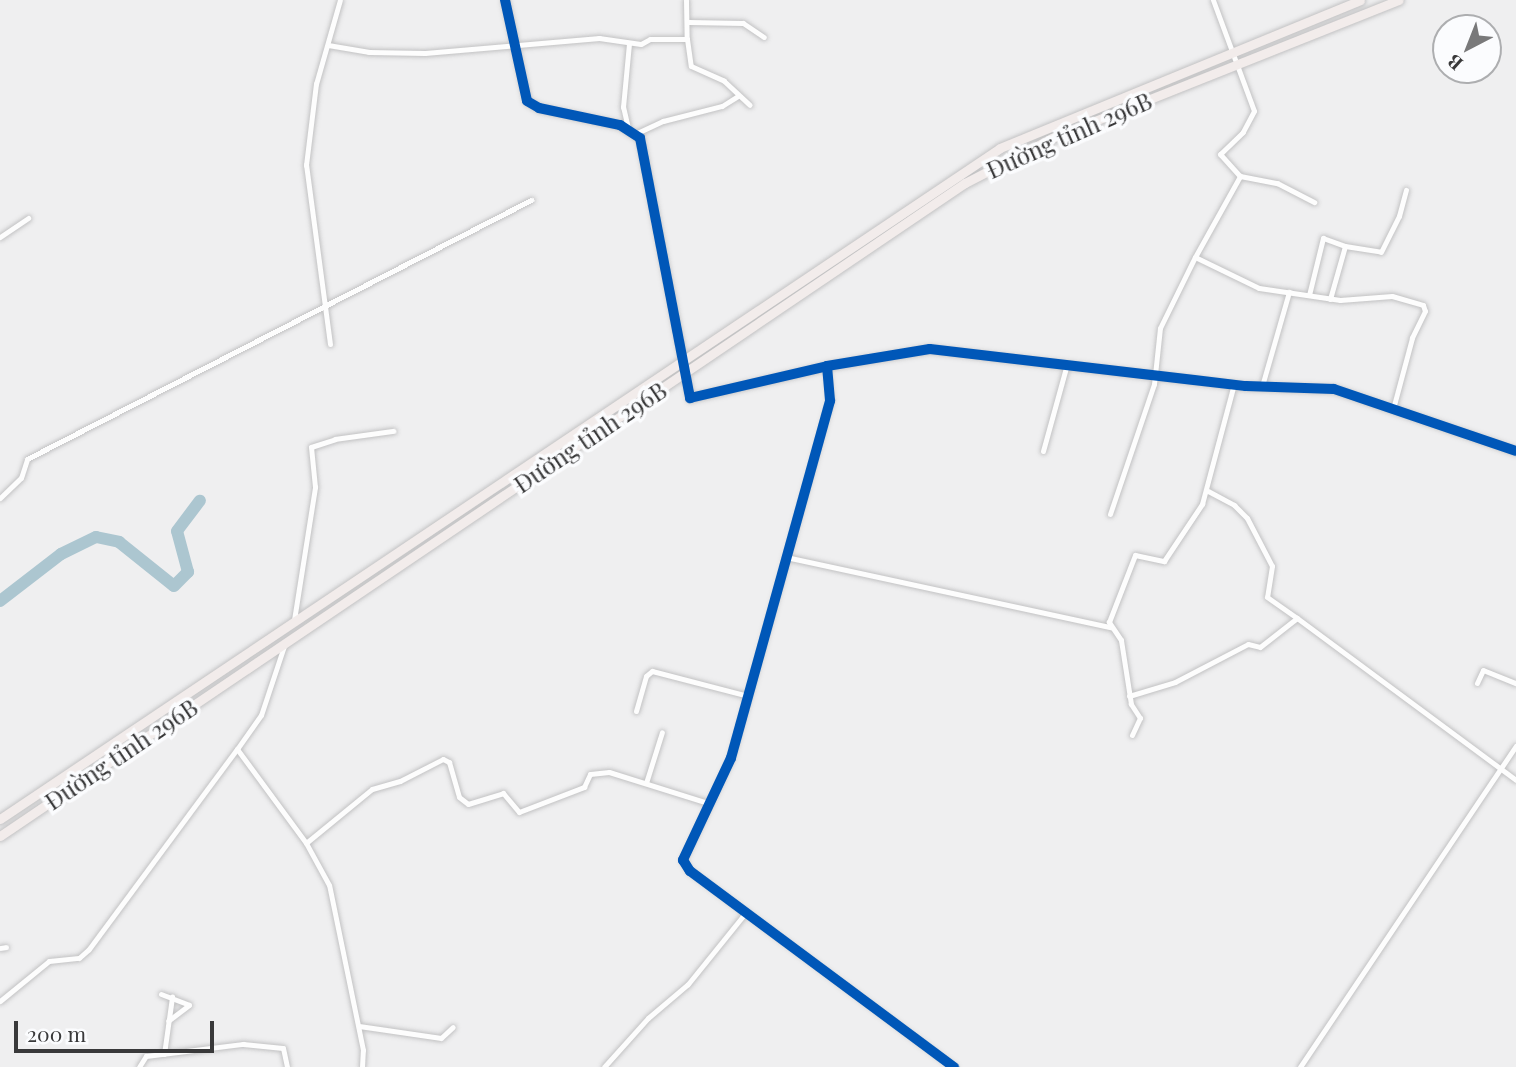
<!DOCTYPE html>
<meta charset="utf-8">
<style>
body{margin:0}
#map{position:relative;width:1516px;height:1067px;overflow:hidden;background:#efeff0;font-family:"Playfair Display",serif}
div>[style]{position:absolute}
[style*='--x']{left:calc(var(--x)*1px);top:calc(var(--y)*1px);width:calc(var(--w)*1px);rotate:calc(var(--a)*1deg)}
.river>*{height:12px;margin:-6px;padding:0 6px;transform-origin:6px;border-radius:6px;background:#acc6d0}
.roads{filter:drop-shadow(0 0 2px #c2c2c3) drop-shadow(0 0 2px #c2c2c3)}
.minor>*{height:5px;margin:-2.5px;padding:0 2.5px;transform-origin:2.5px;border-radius:2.5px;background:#fdfdfd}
.tertiary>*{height:7px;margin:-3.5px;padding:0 3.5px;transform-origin:3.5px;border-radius:3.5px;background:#fdfdfd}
.primary>*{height:9px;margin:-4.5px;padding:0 4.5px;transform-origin:4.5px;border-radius:4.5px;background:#f2eceb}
.cycleway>*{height:10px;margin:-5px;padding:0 5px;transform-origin:5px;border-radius:5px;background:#0057b8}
span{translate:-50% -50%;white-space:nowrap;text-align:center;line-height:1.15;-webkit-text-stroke:7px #fbfcfe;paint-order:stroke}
.street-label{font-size:24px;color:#39393a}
.north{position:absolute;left:1432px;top:14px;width:70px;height:70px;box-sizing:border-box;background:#fbfcfe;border:2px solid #adaeb0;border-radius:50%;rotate:222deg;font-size:19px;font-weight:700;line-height:28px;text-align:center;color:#39393a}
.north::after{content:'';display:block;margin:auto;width:24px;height:32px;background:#79797a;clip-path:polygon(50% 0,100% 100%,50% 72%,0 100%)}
.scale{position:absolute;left:14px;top:1021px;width:200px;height:32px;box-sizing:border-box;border:4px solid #39393a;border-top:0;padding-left:9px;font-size:21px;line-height:24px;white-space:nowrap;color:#39393a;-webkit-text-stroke:5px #fbfcfe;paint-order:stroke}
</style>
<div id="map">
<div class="river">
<i style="--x:0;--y:601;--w:77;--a:-37.6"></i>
<i style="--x:61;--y:554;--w:39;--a:-26"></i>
<i style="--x:96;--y:537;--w:24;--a:12"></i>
<i style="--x:119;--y:542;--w:70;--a:38.7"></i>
<i style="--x:174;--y:586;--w:20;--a:-45"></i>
<i style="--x:188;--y:572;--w:42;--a:-105"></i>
<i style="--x:177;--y:531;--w:38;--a:-53"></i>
</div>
<div class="roads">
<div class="minor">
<i style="--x:686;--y:0;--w:39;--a:89"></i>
<i style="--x:1213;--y:0;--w:118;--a:69.7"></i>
<i style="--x:1254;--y:111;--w:24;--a:118"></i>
<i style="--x:1243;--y:132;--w:32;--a:136"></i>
<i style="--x:1220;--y:154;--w:30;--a:48"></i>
<i style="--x:689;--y:22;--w:54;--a:1.1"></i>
<i style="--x:743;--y:23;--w:25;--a:34"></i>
<i style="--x:328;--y:45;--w:42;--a:9.7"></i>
<i style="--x:369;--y:52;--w:56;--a:1"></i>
<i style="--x:425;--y:53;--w:175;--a:-4.9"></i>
<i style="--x:599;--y:38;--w:42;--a:8.1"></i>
<i style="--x:641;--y:44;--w:10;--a:-29"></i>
<i style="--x:650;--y:39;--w:37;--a:0"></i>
<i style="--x:687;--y:39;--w:27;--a:82"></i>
<i style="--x:691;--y:66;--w:36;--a:24"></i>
<i style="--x:724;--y:81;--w:35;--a:43"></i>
<i style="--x:628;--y:128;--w:22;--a:-103"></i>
<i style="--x:623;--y:107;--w:64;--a:-84.6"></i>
<i style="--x:637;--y:133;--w:29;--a:-25"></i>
<i style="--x:663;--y:121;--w:61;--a:-14.3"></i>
<i style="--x:722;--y:106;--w:19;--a:-32"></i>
<i style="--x:0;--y:237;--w:34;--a:-34"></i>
<i style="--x:1195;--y:257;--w:93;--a:-60.9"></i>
<i style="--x:1240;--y:176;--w:38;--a:11"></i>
<i style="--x:1277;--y:183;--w:42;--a:27.2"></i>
<i style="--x:1309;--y:295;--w:59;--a:-76.2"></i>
<i style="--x:1323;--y:238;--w:23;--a:20"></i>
<i style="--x:1330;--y:299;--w:55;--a:-74.2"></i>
<i style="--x:1345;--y:246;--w:36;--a:9"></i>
<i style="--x:1381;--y:252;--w:40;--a:-63.4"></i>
<i style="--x:1399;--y:216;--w:27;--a:-75"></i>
<i style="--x:330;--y:344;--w:181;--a:-97.6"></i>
<i style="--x:306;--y:165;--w:82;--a:-83"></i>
<i style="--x:316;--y:84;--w:87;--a:-74.1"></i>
<i style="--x:827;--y:366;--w:35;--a:85"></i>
<i style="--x:830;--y:401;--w:370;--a:105.5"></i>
<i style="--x:731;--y:758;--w:113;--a:115.2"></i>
<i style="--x:683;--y:860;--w:13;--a:58"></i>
<i style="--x:690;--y:871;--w:329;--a:36.6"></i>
<i style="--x:1262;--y:386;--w:98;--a:-74"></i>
<i style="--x:1043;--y:451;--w:90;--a:-74.6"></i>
<i style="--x:1208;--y:491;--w:30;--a:28"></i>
<i style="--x:1234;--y:505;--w:18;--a:45"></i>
<i style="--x:1247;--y:518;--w:54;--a:62.5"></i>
<i style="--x:1272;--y:566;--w:31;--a:99"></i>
<i style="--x:1267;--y:597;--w:37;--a:35"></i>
<i style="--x:0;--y:498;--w:29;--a:-44"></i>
<i style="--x:21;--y:478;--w:20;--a:-72"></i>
<i style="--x:27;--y:459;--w:567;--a:-27.2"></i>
<i style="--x:1110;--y:514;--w:137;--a:-71.3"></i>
<i style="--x:1154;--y:384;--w:56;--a:-83.9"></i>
<i style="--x:1160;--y:328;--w:79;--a:-63.8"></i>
<i style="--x:1195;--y:257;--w:71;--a:25.8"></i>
<i style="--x:1259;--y:288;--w:82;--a:8.4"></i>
<i style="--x:1340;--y:300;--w:52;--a:-4.4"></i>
<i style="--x:1392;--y:296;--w:32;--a:16"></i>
<i style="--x:1423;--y:305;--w:6;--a:72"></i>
<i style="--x:1425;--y:311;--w:30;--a:116"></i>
<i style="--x:1412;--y:338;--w:73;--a:105"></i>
<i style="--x:786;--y:557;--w:332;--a:12.2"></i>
<i style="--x:294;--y:620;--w:135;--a:-81"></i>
<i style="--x:315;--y:487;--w:40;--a:-95.7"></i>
<i style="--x:311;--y:447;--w:25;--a:-18"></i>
<i style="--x:335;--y:439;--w:59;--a:-7.9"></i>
<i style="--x:284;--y:646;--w:73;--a:108.4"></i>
<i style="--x:261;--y:715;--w:42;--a:125.2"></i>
<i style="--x:237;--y:749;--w:117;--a:53.7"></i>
<i style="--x:1477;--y:683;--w:14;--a:-65"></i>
<i style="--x:1483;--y:670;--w:35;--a:22"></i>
<i style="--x:1129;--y:696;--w:48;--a:-16.9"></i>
<i style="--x:1175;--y:682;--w:82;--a:-27.5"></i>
<i style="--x:1248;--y:644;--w:12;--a:14"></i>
<i style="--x:1260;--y:647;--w:47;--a:-38.1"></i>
<i style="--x:1297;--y:618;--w:272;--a:36.5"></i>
<i style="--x:636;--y:711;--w:36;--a:-74"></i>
<i style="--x:646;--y:676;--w:8;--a:-40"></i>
<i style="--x:652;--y:671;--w:99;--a:14.6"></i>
<i style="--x:1132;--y:735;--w:19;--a:-65"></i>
<i style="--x:1140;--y:718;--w:17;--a:-123"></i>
<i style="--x:1131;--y:704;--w:65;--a:-98.9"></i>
<i style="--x:1121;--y:640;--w:22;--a:-124"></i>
<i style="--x:1109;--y:622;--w:72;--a:-68.8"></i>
<i style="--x:1135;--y:555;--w:30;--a:12"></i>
<i style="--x:1164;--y:561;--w:69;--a:-56.3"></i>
<i style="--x:1202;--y:504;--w:124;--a:-75.1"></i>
<i style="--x:646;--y:783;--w:53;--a:-72.6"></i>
<i style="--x:0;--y:948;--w:6;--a:-9"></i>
<i style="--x:161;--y:994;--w:30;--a:21"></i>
<i style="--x:189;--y:1005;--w:26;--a:143"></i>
<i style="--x:0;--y:1001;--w:63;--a:-39.2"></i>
<i style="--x:49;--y:961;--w:30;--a:-6"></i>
<i style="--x:79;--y:958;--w:13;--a:-42"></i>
<i style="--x:89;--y:949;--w:249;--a:-53.5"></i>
<i style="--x:359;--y:1026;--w:83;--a:8.3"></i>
<i style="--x:441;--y:1038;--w:16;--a:-43"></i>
<i style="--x:164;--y:1054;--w:58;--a:-82"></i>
<i style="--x:139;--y:1067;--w:13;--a:-58"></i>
<i style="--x:146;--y:1056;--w:98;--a:-7.1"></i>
<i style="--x:243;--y:1044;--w:40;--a:5.7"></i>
<i style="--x:283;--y:1048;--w:19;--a:78"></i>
<i style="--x:362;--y:1067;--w:17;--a:-87"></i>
<i style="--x:363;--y:1050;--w:168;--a:-101.6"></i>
<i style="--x:329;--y:885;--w:48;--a:-118.7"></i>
<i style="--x:306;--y:843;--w:85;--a:-39.3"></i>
<i style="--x:372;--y:789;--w:29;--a:-16"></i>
<i style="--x:400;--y:781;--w:48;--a:-27.1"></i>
<i style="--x:443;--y:759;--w:7;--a:27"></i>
<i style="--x:449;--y:762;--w:36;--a:74"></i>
<i style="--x:459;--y:797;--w:11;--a:38"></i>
<i style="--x:468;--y:804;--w:37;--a:-17"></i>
<i style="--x:503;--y:793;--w:25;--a:50"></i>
<i style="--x:519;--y:812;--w:70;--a:-21"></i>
<i style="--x:584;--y:787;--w:14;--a:-65"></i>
<i style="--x:590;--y:774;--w:19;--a:-6"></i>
<i style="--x:609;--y:772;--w:104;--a:17.4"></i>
<i style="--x:604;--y:1067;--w:66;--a:-48.1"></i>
<i style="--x:648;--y:1018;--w:52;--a:-40.4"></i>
<i style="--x:688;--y:984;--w:92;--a:-51.1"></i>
<i style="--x:1300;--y:1067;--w:387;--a:-56.1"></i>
</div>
<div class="tertiary">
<i style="--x:505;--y:0;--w:103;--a:77.7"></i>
<i style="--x:527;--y:101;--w:14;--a:30"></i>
<i style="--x:539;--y:108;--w:83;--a:11.9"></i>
<i style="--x:620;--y:125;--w:24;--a:33"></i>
<i style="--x:640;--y:138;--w:265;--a:79.1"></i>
<i style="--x:690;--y:398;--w:141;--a:-13.1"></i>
<i style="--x:827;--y:366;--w:104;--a:-9.4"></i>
<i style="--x:930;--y:349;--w:318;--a:6.7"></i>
<i style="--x:1246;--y:386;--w:88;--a:2"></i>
<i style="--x:1334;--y:389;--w:192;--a:18.8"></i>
</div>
<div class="primary">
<i style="--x:0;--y:819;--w:1204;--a:-33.86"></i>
<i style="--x:1000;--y:148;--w:389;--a:-22.3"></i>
<i style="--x:0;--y:836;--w:1165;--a:-34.09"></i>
<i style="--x:965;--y:183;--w:98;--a:-27.3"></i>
<i style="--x:1052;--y:138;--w:373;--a:-21.7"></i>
</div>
</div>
<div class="cycleway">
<i style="--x:505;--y:0;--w:103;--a:77.7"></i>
<i style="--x:527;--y:101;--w:14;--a:30"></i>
<i style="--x:539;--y:108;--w:83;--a:11.9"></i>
<i style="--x:620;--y:125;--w:24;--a:33"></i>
<i style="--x:640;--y:138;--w:265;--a:79.1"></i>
<i style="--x:690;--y:398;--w:141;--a:-13.1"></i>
<i style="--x:827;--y:366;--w:104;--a:-9.4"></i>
<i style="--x:930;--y:349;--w:318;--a:6.7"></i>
<i style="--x:1246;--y:386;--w:88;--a:2"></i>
<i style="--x:1334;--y:389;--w:192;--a:18.8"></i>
<i style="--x:827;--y:366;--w:35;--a:85"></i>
<i style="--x:830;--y:401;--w:370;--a:105.5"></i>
<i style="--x:731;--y:758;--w:113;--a:115.2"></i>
<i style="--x:683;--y:860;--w:13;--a:58"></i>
<i style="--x:690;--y:871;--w:329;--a:36.6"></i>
</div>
<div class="street-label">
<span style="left:1069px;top:135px;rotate:-24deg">Đường tỉnh 296B</span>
<span style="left:590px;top:437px;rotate:-34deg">Đường tỉnh 296B</span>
<span style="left:121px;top:754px;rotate:-34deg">Đường tỉnh 296B</span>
</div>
<div class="north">B</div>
<div class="scale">200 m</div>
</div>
